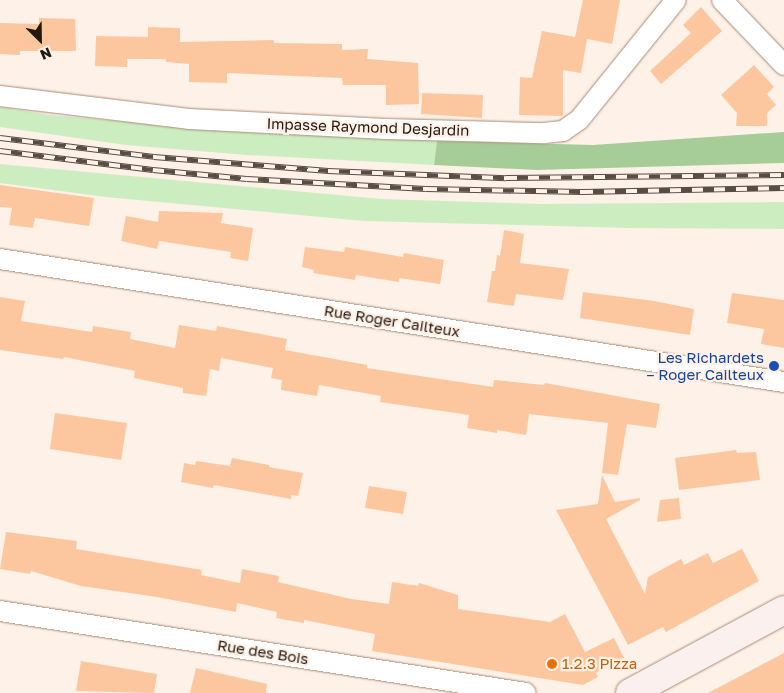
<!DOCTYPE html>
<meta charset="utf-8">
<style>
body{margin:0}
#map{position:relative;width:784px;height:693px;overflow:hidden;background:#fef1e7;font-family:"Golos Text",sans-serif}
div>[style]{position:absolute}
[style*='--x']{left:calc(var(--x)*1px);top:calc(var(--y)*1px);width:calc(var(--w)*1px);rotate:calc(var(--a)*1deg)}
.green>*{inset:0;background:#ccedc0}
.forest>*{inset:0;background:#a6cc98}
.building>*{inset:0;background:#fcc79e}
.roads{filter:drop-shadow(0 0 1px #a78b75) drop-shadow(0 0 1px #a78b75)}
.minor>*{height:20px;margin:-10px;padding:0 10px;transform-origin:10px;border-radius:10px;background:#fff}
.secondary>*{height:28px;margin:-14px;padding:0 14px;transform-origin:14px;border-radius:14px;background:#fcf0ee}
.rail>*{height:5.5px;margin-top:-2.75px;transform-origin:0;background:repeating-linear-gradient(90deg,#fef1e7 0 11px,#584d43 0 22px);box-sizing:border-box;border-block:1px solid #584d43}
.dots>*{width:14px;height:14px;translate:-50% -50%;box-sizing:border-box;border:2px solid #fef1e7;border-radius:50%}
span{translate:-50% -50%;white-space:nowrap;text-align:center;line-height:1.15;-webkit-text-stroke:4.5px #fef1e7;paint-order:stroke}
.street-label{font-size:15px;color:#241910}
.transit-label{font-size:15px;color:#164399}
.right{translate:-100% -50%;text-align:right}
.food-label{font-size:15px;color:#c56008}
.left{translate:0 -50%;text-align:left}
.north{position:absolute;left:15px;top:15px;width:50px;height:50px;-webkit-text-stroke:4px #fef1e7;paint-order:stroke;rotate:157deg;font-size:14px;font-weight:700;line-height:20px;text-align:center;color:#241910}
.north::after{content:'';display:block;margin:auto;width:18px;height:22px;background:#241910;clip-path:polygon(50% 0,100% 100%,50% 72%,0 100%)}
</style>
<div id="map">
<div class="green">
<i style="clip-path:polygon(0 107px,49px 115px,223px 130px,437px 141px,434px 165px,247px 155px,126px 145px,0 127px)"></i>
<i style="clip-path:polygon(0 164px,381px 199px,542px 204px,784px 202px,784px 229px,631px 228px,364px 221px,106px 197px,0 183px)"></i>
</div>
<div class="forest">
<i style="clip-path:polygon(784px 132px,784px 163px,537px 170px,434px 165px,437px 141px,593px 145px)"></i>
</div>
<div class="building">
<i style="clip-path:polygon(583px 0,620px 0,612px 44px,587px 39px,581px 73px,563px 70px,563px 116px,519px 115px,520px 77px,532px 78px,542px 31px,575px 37px)"></i>
<i style="clip-path:polygon(701px 7px,722px 31px,661px 84px,650px 71px,691px 33px,683px 25px)"></i>
<i style="clip-path:polygon(39px 18px,75px 19px,76px 51px,20px 51px,20px 55px,0 54px,0 23px,39px 24px)"></i>
<i style="clip-path:polygon(148px 27px,180px 28px,180px 42px,274px 40px,274px 43px,342px 44px,342px 50px,368px 49px,367px 59px,418px 63px,419px 104px,386px 105px,386px 85px,343px 85px,342px 78px,227px 73px,227px 83px,189px 82px,189px 64px,166px 62px,166px 59px,127px 59px,127px 67px,95px 66px,96px 36px,148px 37px)"></i>
<i style="clip-path:polygon(754px 65px,774px 87px,767px 94px,776px 105px,767px 113px,767px 126px,736px 126px,737px 113px,721px 95px)"></i>
<i style="clip-path:polygon(422px 93px,483px 95px,482px 118px,421px 114px)"></i>
<i style="clip-path:polygon(0 185px,94px 198px,89px 226px,35px 218px,33px 228px,9px 225px,12px 208px,0 207px)"></i>
<i style="clip-path:polygon(159px 211px,223px 213px,221px 223px,253px 228px,248px 261px,230px 258px,231px 252px,159px 241px,157px 249px,121px 241px,126px 216px,158px 222px)"></i>
<i style="clip-path:polygon(504px 230px,524px 234px,520px 263px,569px 269px,563px 300px,516px 294px,514px 306px,487px 302px,492px 271px,495px 271px,497px 255px,500px 256px)"></i>
<i style="clip-path:polygon(305px 247px,344px 252px,345px 247px,403px 257px,404px 253px,444px 260px,440px 284px,399px 278px,399px 282px,356px 275px,355px 280px,313px 273px,314px 270px,302px 267px)"></i>
<i style="clip-path:polygon(583px 292px,654px 301px,694px 309px,690px 335px,580px 318px)"></i>
<i style="clip-path:polygon(732px 293px,784px 300px,784px 348px,761px 344px,764px 329px,727px 323px)"></i>
<i style="clip-path:polygon(0 297px,25px 301px,21px 321px,92px 332px,93px 326px,131px 332px,130px 339px,175px 348px,179px 325px,216px 331px,217px 326px,287px 339px,285px 350px,367px 365px,367px 368px,493px 387px,494px 380px,544px 385px,545px 383px,660px 404px,656px 428px,627px 424px,618px 475px,602px 473px,608px 423px,529px 414px,526px 435px,497px 430px,497px 433px,467px 428px,469px 415px,380px 402px,381px 396px,319px 385px,317px 396px,281px 390px,282px 380px,271px 378px,273px 368px,221px 358px,219px 371px,210px 369px,206px 396px,183px 393px,183px 388px,134px 378px,135px 371px,64px 357px,63px 359px,0 350px)"></i>
<i style="clip-path:polygon(55px 413px,127px 423px,121px 460px,50px 449px)"></i>
<i style="clip-path:polygon(736px 450px,737px 453px,756px 452px,760px 480px,679px 490px,675px 458px)"></i>
<i style="clip-path:polygon(232px 458px,269px 465px,269px 467px,303px 473px,298px 496px,291px 495px,291px 499px,214px 485px,213px 488px,181px 482px,184px 463px,195px 465px,196px 461px,230px 466px)"></i>
<i style="clip-path:polygon(602px 475px,615px 502px,640px 498px,640px 500px,606px 519px,645px 594px,648px 577px,681px 559px,684px 565px,708px 553px,713px 563px,742px 549px,759px 581px,666px 632px,663px 627px,628px 645px,556px 510px,598px 504px)"></i>
<i style="clip-path:polygon(369px 486px,407px 492px,403px 514px,365px 508px)"></i>
<i style="clip-path:polygon(679px 498px,681px 519px,657px 522px,660px 500px)"></i>
<i style="clip-path:polygon(6px 532px,77px 541px,76px 549px,202px 570px,201px 575px,240px 583px,242px 569px,279px 576px,278px 582px,351px 599px,389px 604px,392px 582px,418px 586px,419px 583px,458px 595px,458px 609px,550px 622px,565px 614px,585px 652px,614px 638px,624px 658px,596px 673px,598px 677px,583px 685px,372px 651px,375px 634px,304px 620px,304px 623px,276px 618px,277px 612px,237px 603px,236px 612px,157px 597px,81px 586px,31px 571px,30px 574px,0 569px)"></i>
<i style="clip-path:polygon(784px 653px,784px 693px,708px 693px)"></i>
<i style="clip-path:polygon(81px 661px,157px 674px,154px 693px,76px 691px)"></i>
<i style="clip-path:polygon(196px 668px,267px 684px,266px 693px,190px 693px)"></i>
</div>
<div class="roads">
<div class="minor">
<i style="--x:722;--y:0;--w:90;--a:46.4"></i>
<i style="--x:0;--y:96;--w:190;--a:6.9"></i>
<i style="--x:189;--y:119;--w:197;--a:2.9"></i>
<i style="--x:386;--y:129;--w:158;--a:1.5"></i>
<i style="--x:544;--y:133;--w:19;--a:-6"></i>
<i style="--x:563;--y:131;--w:19;--a:-35"></i>
<i style="--x:579;--y:120;--w:154;--a:-51.1"></i>
<i style="--x:0;--y:259;--w:794;--a:8.92"></i>
<i style="--x:0;--y:611;--w:532;--a:8.86"></i>
</div>
<div class="secondary">
<i style="--x:630;--y:693;--w:175;--a:-28.3"></i>
</div>
</div>
<div class="rail">
<i style="--x:0;--y:138;--w:155;--a:7"></i>
<i style="--x:154;--y:157;--w:175;--a:4.6"></i>
<i style="--x:328;--y:171;--w:178;--a:2.3"></i>
<i style="--x:506;--y:178;--w:278;--a:-0.6"></i>
<i style="--x:0;--y:151;--w:154;--a:7.1"></i>
<i style="--x:153;--y:170;--w:94;--a:5.5"></i>
<i style="--x:247;--y:179;--w:179;--a:3.2"></i>
<i style="--x:426;--y:189;--w:156;--a:1.1"></i>
<i style="--x:582;--y:192;--w:202;--a:-1.1"></i>
</div>
<div class="dots">
<i style="left:774px;top:366px;background:#1a4fb4"></i>
<i style="left:552px;top:664px;background:#e8710a"></i>
</div>
<div class="street-label">
<span style="left:368px;top:127px;rotate:2deg">Impasse Raymond Desjardin</span>
<span style="left:392px;top:321px;rotate:9deg">Rue Roger Cailteux</span>
<span style="left:263px;top:652px;rotate:9deg">Rue des Bois</span>
</div>
<div class="transit-label">
<span class="right" style="left:764px;top:366px">Les Richardets<br>– Roger Cailteux</span>
</div>
<div class="food-label">
<span class="left" style="left:562px;top:664px">1.2.3 Pizza</span>
</div>
<div class="north">N</div>
</div>
